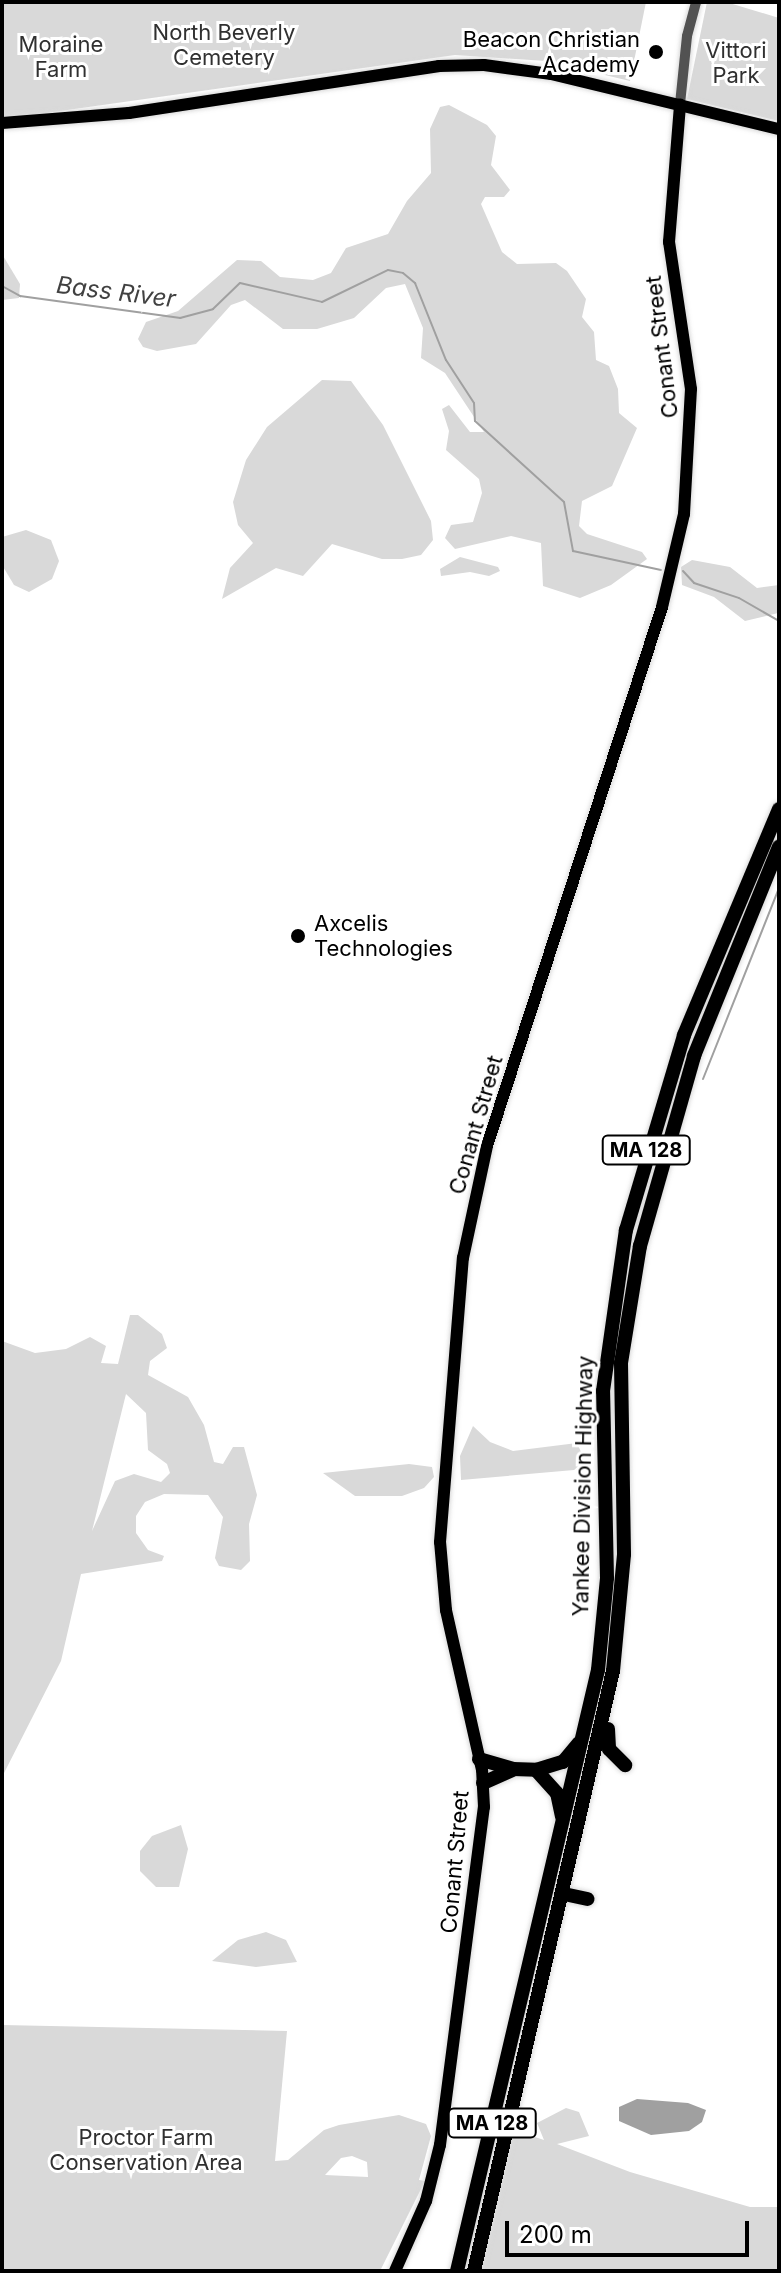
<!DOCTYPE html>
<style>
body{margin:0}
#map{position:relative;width:781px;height:2273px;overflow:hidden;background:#fff;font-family:Inter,sans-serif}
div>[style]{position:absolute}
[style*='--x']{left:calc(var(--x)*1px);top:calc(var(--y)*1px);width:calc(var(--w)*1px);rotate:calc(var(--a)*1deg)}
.green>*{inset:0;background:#d9d9d9}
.water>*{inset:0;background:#a0a0a0}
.stream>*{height:2px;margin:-1px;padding:0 1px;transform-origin:1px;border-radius:1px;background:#a0a0a0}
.roads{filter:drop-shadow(0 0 2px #dbdbdb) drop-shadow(0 0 2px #dbdbdb)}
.minor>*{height:10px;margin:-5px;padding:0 5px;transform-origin:5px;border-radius:5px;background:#525252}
.major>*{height:12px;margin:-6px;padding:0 6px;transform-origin:6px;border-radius:6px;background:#000}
.highway>*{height:14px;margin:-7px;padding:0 7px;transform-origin:7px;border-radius:7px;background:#000}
.dots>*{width:22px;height:22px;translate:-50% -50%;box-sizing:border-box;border:4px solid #fff;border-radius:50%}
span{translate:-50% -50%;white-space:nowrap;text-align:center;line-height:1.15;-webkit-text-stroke:6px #fff;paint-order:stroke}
.shield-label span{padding:2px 6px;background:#fff;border:2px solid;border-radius:6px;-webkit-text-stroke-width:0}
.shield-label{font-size:20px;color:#000;font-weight:700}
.park-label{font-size:22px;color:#303030}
.poi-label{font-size:22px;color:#000}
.right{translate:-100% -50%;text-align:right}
.left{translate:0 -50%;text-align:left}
.street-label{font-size:22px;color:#000}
.water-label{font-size:24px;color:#414141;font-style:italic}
.frame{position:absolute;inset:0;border:4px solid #000;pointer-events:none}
.scale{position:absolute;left:505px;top:2221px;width:244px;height:36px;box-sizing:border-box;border:4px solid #000;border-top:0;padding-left:10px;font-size:24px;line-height:28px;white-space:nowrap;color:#000;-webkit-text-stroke:6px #fff;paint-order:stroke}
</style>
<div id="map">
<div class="green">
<i style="clip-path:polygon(2px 2px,646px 2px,630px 81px,546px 61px,455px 55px,25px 116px,2px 116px)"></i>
<i style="clip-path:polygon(707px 2px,726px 2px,779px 18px,779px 121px,687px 99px)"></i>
<i style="clip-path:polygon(449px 105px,487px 125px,496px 136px,491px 165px,510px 190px,504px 197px,485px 197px,481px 204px,502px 252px,517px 264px,556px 263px,567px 271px,586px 299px,582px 317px,594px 332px,596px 360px,609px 366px,618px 389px,619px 413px,637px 428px,612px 486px,582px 501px,579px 526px,587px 534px,642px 552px,647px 559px,611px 585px,580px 598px,543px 586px,541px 543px,511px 536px,455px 549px,445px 538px,451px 525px,473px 522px,482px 493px,479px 479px,446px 450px,449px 431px,442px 409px,449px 405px,470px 432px,484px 432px,445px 373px,421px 358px,423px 328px,405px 284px,386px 288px,354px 318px,317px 329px,283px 329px,245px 300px,231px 305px,196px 344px,157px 351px,143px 347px,138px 339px,146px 322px,178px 311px,237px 260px,261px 261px,280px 277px,313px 280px,331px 273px,346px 248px,388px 234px,407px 201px,431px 173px,430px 129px,440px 107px)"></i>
<i style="clip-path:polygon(2px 254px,20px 284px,19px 298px,2px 300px)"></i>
<i style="clip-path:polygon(322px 380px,351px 381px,383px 425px,431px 521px,433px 540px,421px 555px,402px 559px,382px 559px,332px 544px,303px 576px,276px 568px,222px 599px,230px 568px,253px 543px,238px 525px,233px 502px,246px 460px,267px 427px)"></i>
<i style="clip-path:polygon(26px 530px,51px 540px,59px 561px,52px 579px,29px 592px,14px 585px,2px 565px,2px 537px)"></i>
<i style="clip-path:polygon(460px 557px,498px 567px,500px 571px,489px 576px,470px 572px,441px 576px,440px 569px)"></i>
<i style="clip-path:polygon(692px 560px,730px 567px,757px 588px,779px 585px,778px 613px,745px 621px,714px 597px,682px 585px,681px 567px)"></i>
<i style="clip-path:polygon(evenodd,130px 1315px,138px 1315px,162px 1334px,167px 1348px,150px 1361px,148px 1375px,188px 1397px,204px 1425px,214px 1462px,223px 1464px,233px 1447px,244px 1447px,257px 1495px,249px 1524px,250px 1561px,241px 1570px,219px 1566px,215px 1558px,223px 1517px,208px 1495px,164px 1494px,145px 1502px,136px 1516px,136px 1533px,148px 1550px,164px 1556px,162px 1561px,81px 1574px,61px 1661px,2px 1777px,2px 1341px,35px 1353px,66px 1349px,90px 1337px,106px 1346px,101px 1363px,118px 1364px,130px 1315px,126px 1394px,146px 1413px,148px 1450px,167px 1464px,170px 1473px,161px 1482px,134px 1474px,115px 1481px,92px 1531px,126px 1394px)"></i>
<i style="clip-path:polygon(473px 1426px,490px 1442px,513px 1451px,577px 1443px,585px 1461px,574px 1470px,461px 1480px,460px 1456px)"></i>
<i style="clip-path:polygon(409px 1464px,432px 1467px,434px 1477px,424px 1488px,402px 1496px,355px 1496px,323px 1473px)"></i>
<i style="clip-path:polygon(181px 1825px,188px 1849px,179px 1887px,156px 1887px,140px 1871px,140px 1851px,152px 1836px)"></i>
<i style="clip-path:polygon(266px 1932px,286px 1940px,297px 1962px,256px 1967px,212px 1961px,238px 1940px)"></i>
<i style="clip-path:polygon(evenodd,2px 2025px,287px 2031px,275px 2161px,288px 2160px,324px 2130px,339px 2125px,399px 2115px,426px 2124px,431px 2136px,419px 2180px,425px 2181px,380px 2271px,2px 2271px,2px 2025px,352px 2156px,367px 2162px,368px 2177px,325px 2175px,341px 2158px,352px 2156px)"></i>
<i style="clip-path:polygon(566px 2108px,579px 2112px,589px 2136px,557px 2144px,630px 2172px,750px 2207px,779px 2207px,779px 2271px,481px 2271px,515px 2120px,529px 2135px,544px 2140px,537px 2123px)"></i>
</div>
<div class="water">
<i style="clip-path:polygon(637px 2099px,688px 2103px,706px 2110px,702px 2122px,689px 2131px,651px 2135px,619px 2121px,619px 2107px)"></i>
</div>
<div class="stream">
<i style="--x:2;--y:286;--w:21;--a:29"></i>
<i style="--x:20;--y:296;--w:162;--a:7.8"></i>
<i style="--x:180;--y:318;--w:34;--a:-15"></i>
<i style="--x:213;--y:309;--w:37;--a:-44"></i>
<i style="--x:240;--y:283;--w:84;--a:13"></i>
<i style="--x:322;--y:302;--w:73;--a:-25.9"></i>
<i style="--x:388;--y:270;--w:15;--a:11"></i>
<i style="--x:403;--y:273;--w:16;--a:40"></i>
<i style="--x:415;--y:283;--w:83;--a:68.1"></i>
<i style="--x:446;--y:360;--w:51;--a:56.9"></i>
<i style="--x:474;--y:403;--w:18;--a:87"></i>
<i style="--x:475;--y:421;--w:120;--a:42.3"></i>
<i style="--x:564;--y:502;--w:50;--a:79.6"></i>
<i style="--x:573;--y:551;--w:90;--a:12.2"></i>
<i style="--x:683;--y:571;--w:16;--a:47"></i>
<i style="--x:694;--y:583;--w:47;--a:18.4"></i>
<i style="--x:739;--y:598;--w:46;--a:29.9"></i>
<i style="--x:703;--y:1079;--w:206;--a:-68.3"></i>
</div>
<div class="roads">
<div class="minor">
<i style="--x:680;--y:104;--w:68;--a:-84.1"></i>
<i style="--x:687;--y:36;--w:35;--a:-75"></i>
</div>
<div class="major">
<i style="--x:2;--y:123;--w:127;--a:-4.5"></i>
<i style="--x:129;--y:113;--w:314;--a:-8.6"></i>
<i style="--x:439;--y:66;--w:45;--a:-1.3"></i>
<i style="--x:484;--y:65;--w:68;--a:7.7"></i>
<i style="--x:551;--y:74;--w:235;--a:13.6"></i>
<i style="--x:395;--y:2271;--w:77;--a:-66.1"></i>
<i style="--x:426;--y:2201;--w:58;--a:-76"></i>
<i style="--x:440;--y:2145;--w:341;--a:-82.6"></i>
<i style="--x:484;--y:1807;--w:37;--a:-93"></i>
<i style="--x:482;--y:1770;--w:164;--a:-102.7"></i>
<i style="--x:446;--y:1610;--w:68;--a:-95"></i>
<i style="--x:440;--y:1542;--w:285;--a:-85.4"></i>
<i style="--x:463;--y:1258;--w:115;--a:-77.9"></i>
<i style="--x:487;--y:1146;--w:567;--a:-72.01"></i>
<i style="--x:662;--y:607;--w:96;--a:-76.7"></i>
<i style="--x:684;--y:514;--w:125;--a:-86.8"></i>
<i style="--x:691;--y:389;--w:149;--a:-98.5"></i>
<i style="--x:669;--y:242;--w:138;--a:-85.4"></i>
</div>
<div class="highway">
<i style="--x:608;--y:1729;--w:20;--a:87"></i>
<i style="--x:609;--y:1749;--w:23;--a:45"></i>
<i style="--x:479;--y:1759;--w:35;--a:16"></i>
<i style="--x:513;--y:1769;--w:23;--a:2"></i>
<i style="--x:536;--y:1770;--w:28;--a:-17"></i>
<i style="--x:563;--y:1762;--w:25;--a:-50"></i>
<i style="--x:536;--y:1770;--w:31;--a:48"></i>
<i style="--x:557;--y:1793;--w:24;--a:78"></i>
<i style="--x:483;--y:1783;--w:32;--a:-24"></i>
<i style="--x:564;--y:1894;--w:24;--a:12"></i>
<i style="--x:457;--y:2271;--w:617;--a:-76.8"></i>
<i style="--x:598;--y:1670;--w:92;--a:-84.4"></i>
<i style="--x:607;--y:1578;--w:187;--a:-91.2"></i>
<i style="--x:603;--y:1391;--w:163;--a:-81.9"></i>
<i style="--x:626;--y:1230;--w:203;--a:-73.4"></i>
<i style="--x:684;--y:1035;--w:245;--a:-67.2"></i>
<i style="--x:474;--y:2271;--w:616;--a:-76.96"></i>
<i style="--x:613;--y:1671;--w:118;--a:-84.6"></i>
<i style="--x:624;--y:1554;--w:191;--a:-90.9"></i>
<i style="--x:621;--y:1363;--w:119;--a:-80.8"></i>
<i style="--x:640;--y:1246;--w:198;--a:-74.1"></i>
<i style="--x:694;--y:1056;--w:226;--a:-67.9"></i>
</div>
</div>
<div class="dots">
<i style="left:656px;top:52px;background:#000"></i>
<i style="left:298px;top:936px;background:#000"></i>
</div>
<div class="shield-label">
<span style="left:646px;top:1150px">MA 128</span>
<span style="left:492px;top:2123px">MA 128</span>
</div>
<div class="park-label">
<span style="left:224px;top:45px">North Beverly<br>Cemetery</span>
<span style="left:61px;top:57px">Moraine<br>Farm</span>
<span style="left:736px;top:63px">Vittori<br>Park</span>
<span style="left:146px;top:2150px">Proctor Farm<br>Conservation Area</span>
</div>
<div class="poi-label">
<span class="right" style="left:640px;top:52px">Beacon Christian<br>Academy</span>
<span class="left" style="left:314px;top:936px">Axcelis<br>Technologies</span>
</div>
<div class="street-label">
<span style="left:662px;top:347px;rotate:-97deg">Conant Street</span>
<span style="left:476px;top:1125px;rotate:-74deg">Conant Street</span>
<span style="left:583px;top:1486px;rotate:-89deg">Yankee Division Highway</span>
<span style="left:455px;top:1862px;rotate:-85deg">Conant Street</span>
</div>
<div class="water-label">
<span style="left:116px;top:292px;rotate:7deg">Bass River</span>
</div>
<div class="frame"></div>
<div class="scale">200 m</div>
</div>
